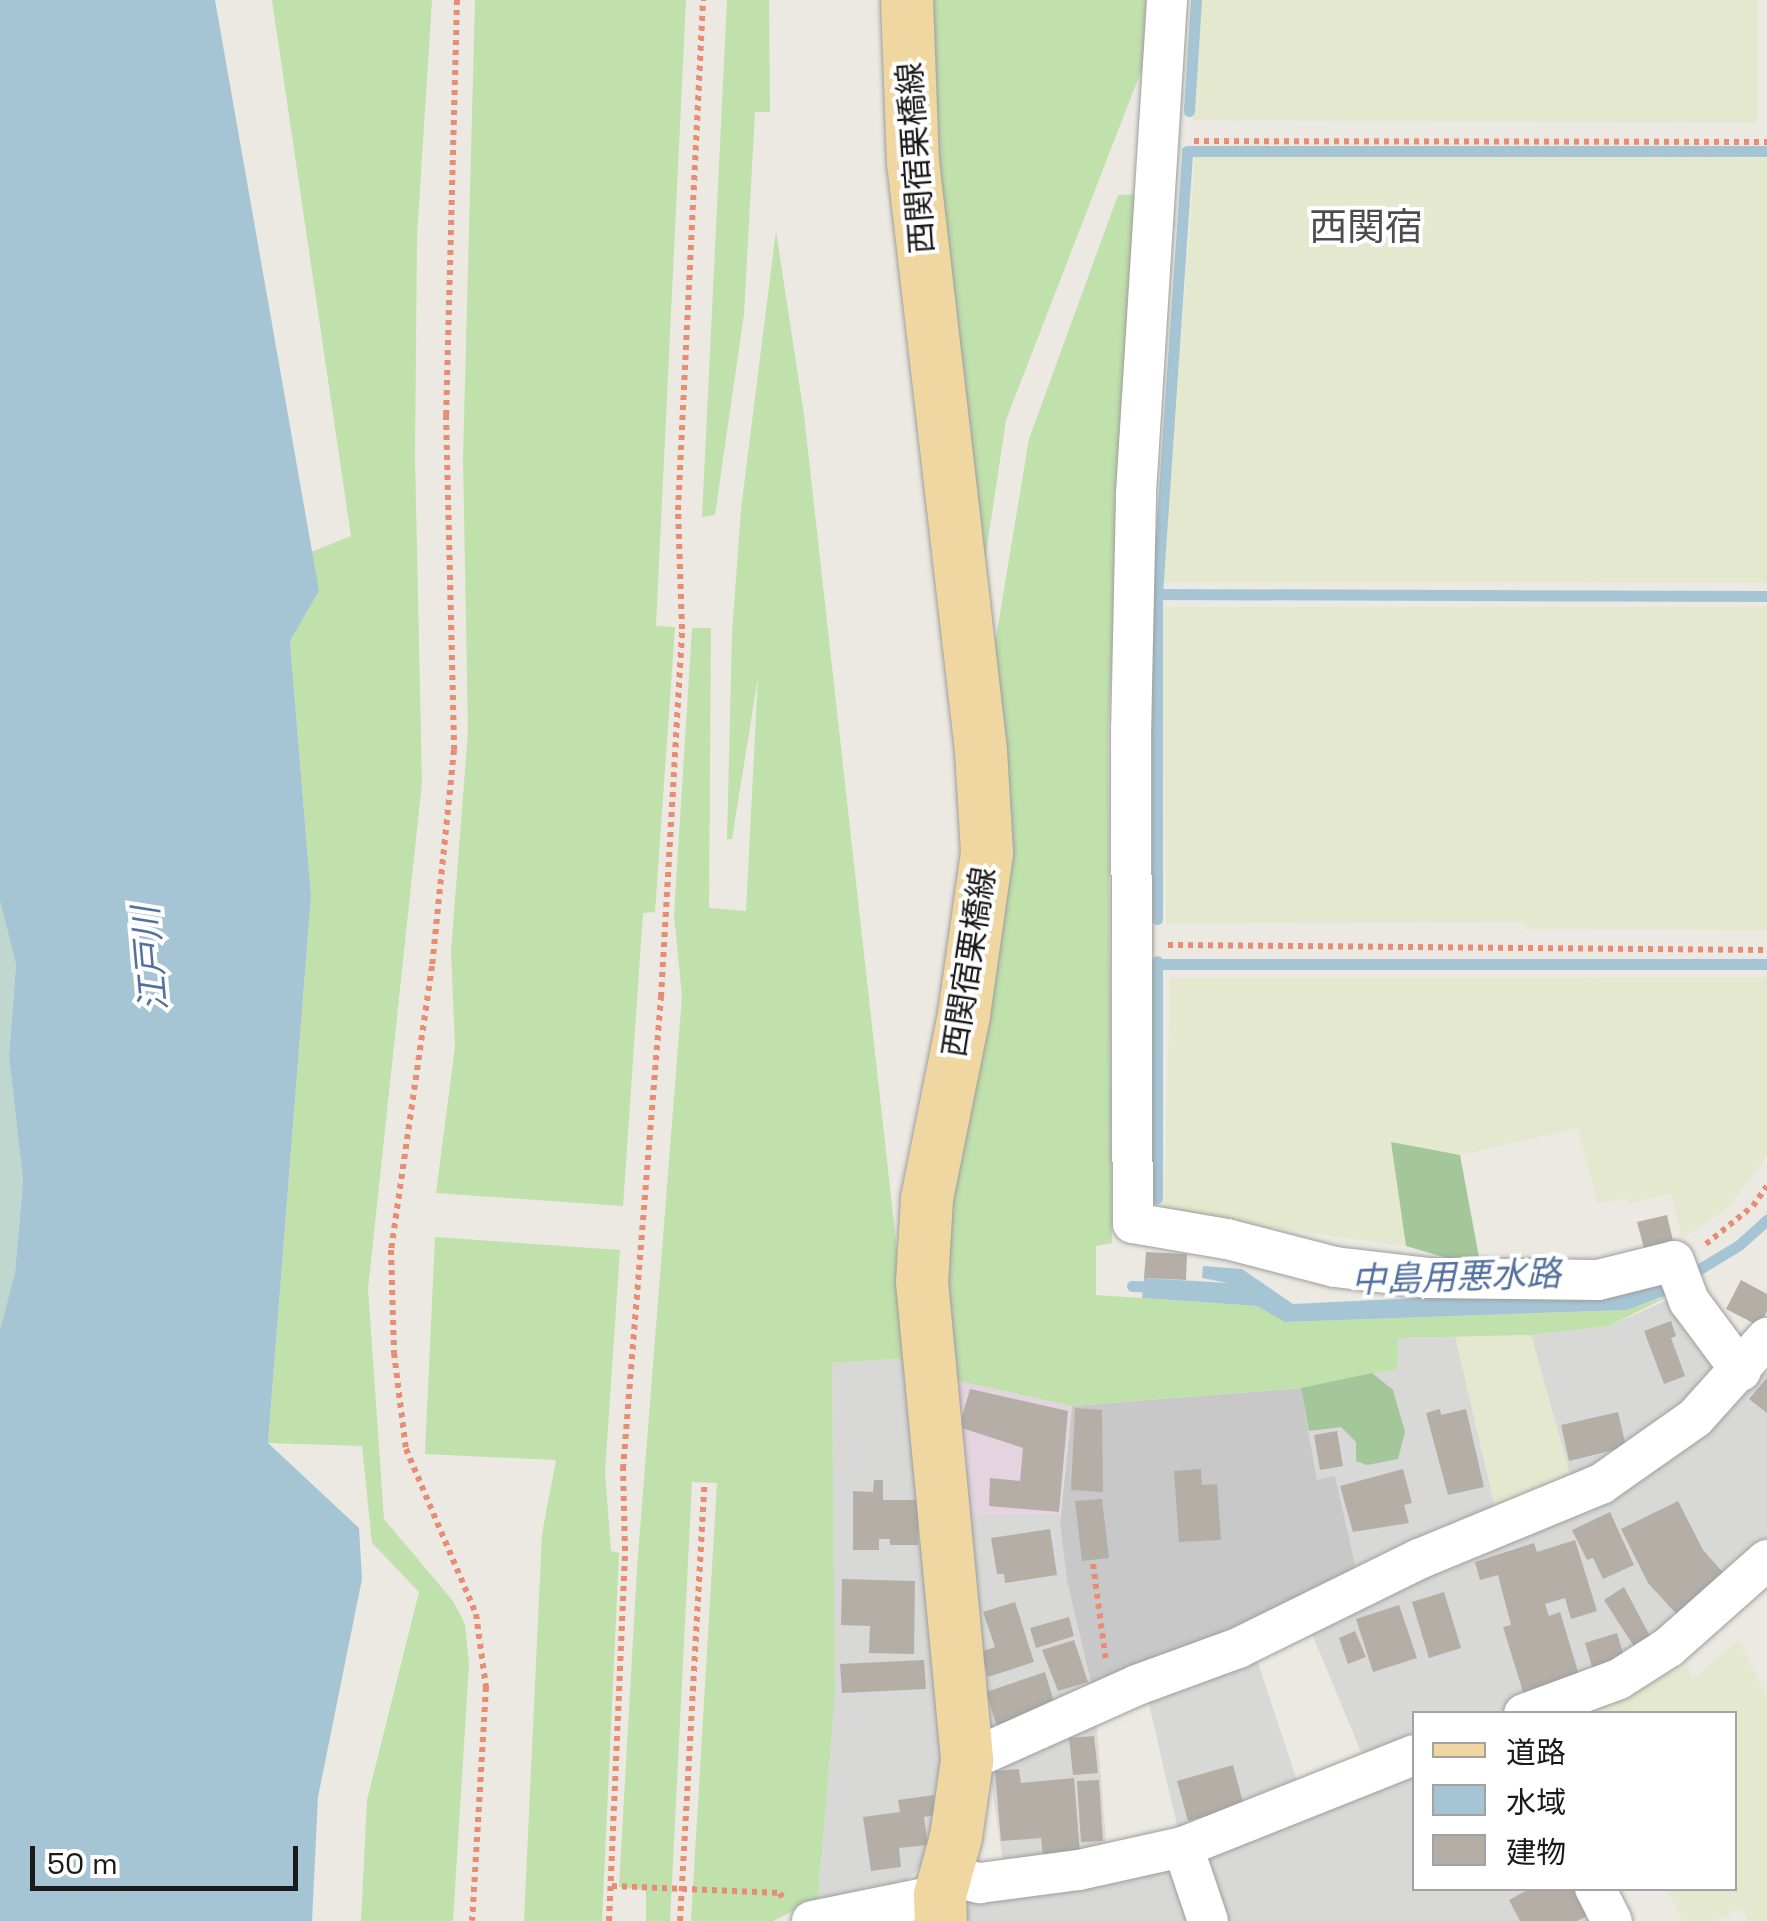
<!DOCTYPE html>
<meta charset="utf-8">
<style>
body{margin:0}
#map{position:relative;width:1767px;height:1921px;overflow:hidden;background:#ebe9e1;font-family:"Space Grotesk","Noto Sans JP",sans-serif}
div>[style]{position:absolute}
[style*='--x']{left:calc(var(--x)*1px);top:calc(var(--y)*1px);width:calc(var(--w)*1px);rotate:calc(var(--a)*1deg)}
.residential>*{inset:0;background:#d8d8d7}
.industrial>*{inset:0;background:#e3d4df}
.religious>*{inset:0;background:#c8c8c8}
.farmland>*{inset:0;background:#e4e8ce}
.grass>*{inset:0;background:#c0e0ac}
.forest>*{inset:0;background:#a3c69a}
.wetland>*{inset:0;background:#c0d7cf}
.water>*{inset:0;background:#a6c5d4}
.stream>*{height:11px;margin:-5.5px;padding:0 5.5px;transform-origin:5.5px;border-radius:5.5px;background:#a6c5d4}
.building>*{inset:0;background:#b4aea7}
.path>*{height:6px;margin-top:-3px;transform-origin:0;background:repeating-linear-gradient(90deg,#e88c74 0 5px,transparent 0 10px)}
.roads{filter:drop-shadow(0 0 2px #9e9e9e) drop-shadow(0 0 2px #9e9e9e)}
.minor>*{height:40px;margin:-20px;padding:0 20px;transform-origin:20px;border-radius:20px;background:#fff}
.major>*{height:52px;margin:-26px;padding:0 26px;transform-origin:26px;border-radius:26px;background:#f0d6a1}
span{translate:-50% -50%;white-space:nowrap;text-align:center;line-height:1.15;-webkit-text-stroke:8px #fff;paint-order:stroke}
.street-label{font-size:32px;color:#1a1a1a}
.water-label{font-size:35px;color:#53719e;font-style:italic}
.quarter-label{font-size:38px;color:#4d4d4d}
.legend{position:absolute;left:1412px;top:1711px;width:325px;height:180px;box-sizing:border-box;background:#fff;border:2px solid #a3a3a3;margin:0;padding:12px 18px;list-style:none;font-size:30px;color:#1a1a1a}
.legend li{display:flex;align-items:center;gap:20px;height:50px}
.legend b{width:50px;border:2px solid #a3a3a3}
.scale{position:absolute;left:30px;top:1846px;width:268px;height:45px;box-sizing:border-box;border:5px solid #1a1a1a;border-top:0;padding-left:12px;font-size:30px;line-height:35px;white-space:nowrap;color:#1a1a1a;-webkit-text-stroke:8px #fff;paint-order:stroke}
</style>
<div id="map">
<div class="residential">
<i style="clip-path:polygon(1672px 1298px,1719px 1376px,1688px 1403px,1572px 1482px,1531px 1335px,1609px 1326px)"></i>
<i style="clip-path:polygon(1455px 1336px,1496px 1511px,1356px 1569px,1335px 1477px,1317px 1480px,1301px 1388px,1396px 1369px,1398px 1338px)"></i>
<i style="clip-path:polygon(909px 1358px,949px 1781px,938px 1847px,907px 1881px,818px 1899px,835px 1695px,832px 1363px)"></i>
<i style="clip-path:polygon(1756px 1373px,1767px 1373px,1767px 1550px,1628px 1664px,1498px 1713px,1414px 1714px,1414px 1745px,1366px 1764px,1310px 1629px)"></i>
<i style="clip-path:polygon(967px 1515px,1060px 1515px,1067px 1581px,1093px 1691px,988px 1741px)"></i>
<i style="clip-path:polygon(1256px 1657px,1300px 1790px,1180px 1838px,1147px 1696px)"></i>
<i style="clip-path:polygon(1096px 1718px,1107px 1851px,1004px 1869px,989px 1766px)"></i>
<i style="clip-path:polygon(1414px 1762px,1414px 1888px,1589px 1889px,1605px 1921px,961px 1921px,965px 1892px)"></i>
</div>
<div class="industrial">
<i style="clip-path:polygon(954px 1380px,1072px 1406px,1060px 1515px,967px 1515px)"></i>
</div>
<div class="religious">
<i style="clip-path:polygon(1301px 1388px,1317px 1480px,1335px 1476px,1356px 1569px,1304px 1599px,1093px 1691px,1067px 1581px,1060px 1522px,1072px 1406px)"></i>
</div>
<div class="farmland">
<i style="clip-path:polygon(1201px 0,1757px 0,1757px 123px,1193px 120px)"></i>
<i style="clip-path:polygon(1195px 157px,1767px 158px,1767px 583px,1162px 582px)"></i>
<i style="clip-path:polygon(1162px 607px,1767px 607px,1767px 930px,1525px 929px,1525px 922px,1166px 924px)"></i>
<i style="clip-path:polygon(1767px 977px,1767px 1155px,1730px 1206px,1682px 1239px,1671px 1193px,1628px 1204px,1626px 1199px,1597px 1203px,1578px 1128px,1460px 1155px,1391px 1142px,1406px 1246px,1164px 1213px,1170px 978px)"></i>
<i style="clip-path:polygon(1531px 1335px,1572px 1482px,1496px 1511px,1455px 1336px)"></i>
<i style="clip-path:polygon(1739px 1640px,1767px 1697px,1767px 1921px,1748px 1921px,1741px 1908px,1715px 1921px,1683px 1921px,1666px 1889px,1734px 1888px,1734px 1714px,1552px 1714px,1688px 1666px,1693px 1679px)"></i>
</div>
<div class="grass">
<i style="clip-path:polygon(272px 0,432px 0,417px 236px,415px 457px,422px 783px,368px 1289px,384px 1519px,453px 1601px,465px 1624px,469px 1665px,453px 1921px,361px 1921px,367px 1800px,419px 1592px,372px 1543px,362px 1446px,268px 1443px,311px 896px,290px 640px,319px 591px,311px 552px,351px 536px)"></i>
<i style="clip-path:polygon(475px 0,686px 0,656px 626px,675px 627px,655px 912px,643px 913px,623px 1206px,436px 1193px,455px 1047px,451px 951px,468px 732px,463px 458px)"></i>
<i style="clip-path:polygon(727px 0,769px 0,770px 112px,755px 112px,744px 314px,715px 515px,702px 517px)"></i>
<i style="clip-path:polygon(930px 0,1147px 0,1145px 61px,1006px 420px,983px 574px,940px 181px)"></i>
<i style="clip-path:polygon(1138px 194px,1108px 731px,1112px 1243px,1096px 1246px,1096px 1295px,1257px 1306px,1286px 1322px,1626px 1310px,1671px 1295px,1609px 1326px,1531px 1335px,1398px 1338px,1397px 1369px,1301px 1388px,1072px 1406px,954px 1380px,946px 1290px,994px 650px,1029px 439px,1118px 195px)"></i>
<i style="clip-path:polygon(776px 231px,804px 415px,909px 1358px,832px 1363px,835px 1695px,818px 1899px,773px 1921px,691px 1921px,717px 1483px,692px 1482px,670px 1921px,646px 1921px,646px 1890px,619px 1887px,637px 1568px,682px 996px,674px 915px,692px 628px,711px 628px,709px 908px,746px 911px,758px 677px,732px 839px,727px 839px,732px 634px,741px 509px)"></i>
<i style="clip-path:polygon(435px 1237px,620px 1250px,605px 1472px,611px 1551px,619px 1553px,602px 1921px,524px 1921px,542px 1534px,556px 1460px,425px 1454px)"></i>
</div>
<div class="forest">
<i style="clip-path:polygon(1391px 1142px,1460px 1155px,1481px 1268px,1406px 1246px)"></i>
<i style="clip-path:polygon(1372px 1373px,1393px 1390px,1405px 1432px,1398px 1459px,1367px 1465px,1356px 1461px,1356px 1442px,1341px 1427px,1309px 1431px,1301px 1388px)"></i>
</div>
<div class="wetland">
<i style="clip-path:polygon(0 901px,16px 963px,9px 1056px,23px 1181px,15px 1272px,0 1330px)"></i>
</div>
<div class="water">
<i style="clip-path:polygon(0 0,215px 0,319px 591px,290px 641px,311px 896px,268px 1443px,359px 1528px,362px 1579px,318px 1797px,312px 1921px,0 1921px,0 1330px,15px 1272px,23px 1181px,9px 1056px,16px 964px,0 901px)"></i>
<i style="clip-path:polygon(1203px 1266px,1242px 1269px,1293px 1304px,1601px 1289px,1665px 1275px,1673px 1293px,1627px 1310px,1285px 1322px,1257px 1306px,1142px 1298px,1144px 1278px,1228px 1283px,1202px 1278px)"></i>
</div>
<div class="stream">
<i style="--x:1189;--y:111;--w:111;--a:-86.4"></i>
<i style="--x:1157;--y:594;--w:610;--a:0.19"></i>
<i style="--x:1157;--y:919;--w:325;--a:-90"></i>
<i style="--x:1157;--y:594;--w:444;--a:-86.1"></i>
<i style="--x:1187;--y:151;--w:580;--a:0"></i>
<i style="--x:1157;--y:964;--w:610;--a:0"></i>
<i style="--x:1157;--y:1198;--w:237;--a:-90"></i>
<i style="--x:1688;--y:1276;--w:60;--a:-31.3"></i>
<i style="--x:1739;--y:1245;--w:38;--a:-42"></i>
<i style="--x:1132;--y:1286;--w:25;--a:2"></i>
</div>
<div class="building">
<i style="clip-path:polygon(1667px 1215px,1674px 1245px,1645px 1252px,1637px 1222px)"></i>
<i style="clip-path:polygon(1146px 1252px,1187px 1254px,1186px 1280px,1144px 1278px)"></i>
<i style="clip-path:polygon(1741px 1280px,1767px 1294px,1767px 1311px,1759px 1326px,1726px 1309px)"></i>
<i style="clip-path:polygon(1671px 1321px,1676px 1336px,1671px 1338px,1685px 1376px,1664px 1384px,1644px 1331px)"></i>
<i style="clip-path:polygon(1767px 1378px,1767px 1413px,1749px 1399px)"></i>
<i style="clip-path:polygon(970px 1389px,1068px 1411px,1059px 1512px,989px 1506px,990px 1478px,1020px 1481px,1023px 1448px,959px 1427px)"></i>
<i style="clip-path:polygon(1075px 1408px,1102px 1410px,1103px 1492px,1071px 1490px)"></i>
<i style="clip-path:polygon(1440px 1409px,1441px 1415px,1466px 1409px,1484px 1487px,1448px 1495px,1426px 1413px)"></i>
<i style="clip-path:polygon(1618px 1412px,1626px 1447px,1569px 1461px,1561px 1425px)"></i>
<i style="clip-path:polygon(1337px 1431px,1343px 1466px,1320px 1470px,1314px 1435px)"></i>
<i style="clip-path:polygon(1201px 1469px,1202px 1485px,1217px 1484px,1221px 1540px,1179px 1542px,1174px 1471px)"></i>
<i style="clip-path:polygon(1403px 1469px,1412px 1503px,1404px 1505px,1409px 1523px,1353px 1532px,1340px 1486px)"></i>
<i style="clip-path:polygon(874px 1480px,883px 1480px,883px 1500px,918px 1500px,918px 1545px,890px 1545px,890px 1539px,879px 1539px,879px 1550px,853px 1550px,853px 1491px,873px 1492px)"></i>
<i style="clip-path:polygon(1102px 1499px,1109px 1558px,1082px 1561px,1075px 1501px)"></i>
<i style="clip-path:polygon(1678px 1501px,1703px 1550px,1728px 1578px,1682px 1620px,1648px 1583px,1621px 1529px)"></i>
<i style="clip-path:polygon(1610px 1512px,1634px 1565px,1603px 1579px,1593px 1558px,1587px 1560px,1572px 1530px)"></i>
<i style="clip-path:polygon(1050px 1529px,1057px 1575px,1005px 1583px,1004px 1574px,997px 1574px,991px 1538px)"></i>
<i style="clip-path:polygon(1575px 1540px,1597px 1611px,1571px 1619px,1565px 1598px,1545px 1604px,1549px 1616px,1560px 1612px,1580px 1678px,1524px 1695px,1503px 1627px,1511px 1625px,1498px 1575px,1480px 1580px,1475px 1562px,1534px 1543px,1537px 1552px)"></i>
<i style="clip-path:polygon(842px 1579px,915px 1581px,914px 1654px,869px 1653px,870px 1626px,841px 1625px)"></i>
<i style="clip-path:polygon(1624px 1587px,1651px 1638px,1635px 1648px,1604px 1600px)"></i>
<i style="clip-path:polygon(1444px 1592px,1461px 1648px,1429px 1658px,1412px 1602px)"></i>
<i style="clip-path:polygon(1015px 1602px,1034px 1662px,988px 1677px,981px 1652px,995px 1647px,983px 1612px)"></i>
<i style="clip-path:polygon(1399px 1605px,1417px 1658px,1373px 1672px,1356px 1619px)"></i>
<i style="clip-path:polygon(1069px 1617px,1074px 1636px,1036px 1648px,1030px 1628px)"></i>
<i style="clip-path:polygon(1355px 1631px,1366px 1657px,1348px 1664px,1339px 1638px)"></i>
<i style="clip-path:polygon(1617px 1633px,1625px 1660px,1593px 1670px,1585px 1643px)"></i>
<i style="clip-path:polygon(1074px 1640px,1088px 1682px,1058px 1691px,1042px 1650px)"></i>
<i style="clip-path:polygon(924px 1660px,926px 1689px,842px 1693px,840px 1664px)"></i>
<i style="clip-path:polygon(1045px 1672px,1055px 1706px,998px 1730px,986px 1692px)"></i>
<i style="clip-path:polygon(1094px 1736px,1098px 1773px,1073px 1775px,1069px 1738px)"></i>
<i style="clip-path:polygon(1233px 1765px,1244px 1806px,1188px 1821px,1177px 1781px)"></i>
<i style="clip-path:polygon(1019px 1769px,1021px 1783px,1074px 1778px,1080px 1854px,1043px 1857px,1041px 1838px,1001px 1841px,995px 1771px)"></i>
<i style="clip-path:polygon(1099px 1780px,1103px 1841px,1081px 1842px,1077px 1781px)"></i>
<i style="clip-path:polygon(934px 1795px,936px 1815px,924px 1817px,928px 1845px,899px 1848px,901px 1867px,871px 1871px,863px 1817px,900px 1812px,898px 1800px)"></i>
<i style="clip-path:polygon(1531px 1888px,1582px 1888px,1594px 1912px,1577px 1921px,1520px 1921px,1509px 1900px)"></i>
</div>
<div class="path">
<i style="--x:457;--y:0;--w:415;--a:91.5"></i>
<i style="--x:446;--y:415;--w:335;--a:88.6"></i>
<i style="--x:454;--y:750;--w:217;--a:95.8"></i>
<i style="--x:432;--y:966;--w:287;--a:98.2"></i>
<i style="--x:391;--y:1250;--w:103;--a:88.3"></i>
<i style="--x:394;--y:1353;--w:97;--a:82.9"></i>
<i style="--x:406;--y:1449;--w:179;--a:67"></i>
<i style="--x:476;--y:1614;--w:74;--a:82.2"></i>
<i style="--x:486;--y:1687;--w:234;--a:93.4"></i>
<i style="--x:1194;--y:141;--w:573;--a:0.1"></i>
<i style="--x:1168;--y:945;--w:599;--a:0.48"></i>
<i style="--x:1706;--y:1244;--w:60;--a:-39"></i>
<i style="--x:1753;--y:1206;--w:24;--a:-55"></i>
<i style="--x:1093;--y:1564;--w:99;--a:82.4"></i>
<i style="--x:612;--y:1886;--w:168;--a:2.4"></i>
<i style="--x:780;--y:1893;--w:10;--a:66"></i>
<i style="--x:609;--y:1921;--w:370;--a:-87.5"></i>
<i style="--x:625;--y:1551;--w:82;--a:-91.4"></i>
<i style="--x:623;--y:1469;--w:474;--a:-85.4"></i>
<i style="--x:661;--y:997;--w:369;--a:-86.7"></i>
<i style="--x:682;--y:629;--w:119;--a:-91.9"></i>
<i style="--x:678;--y:510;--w:511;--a:-87.19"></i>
<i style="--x:680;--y:1921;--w:436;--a:-86.8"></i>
</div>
<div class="roads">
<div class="minor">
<i style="--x:1167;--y:0;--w:497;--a:93.6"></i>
<i style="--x:1136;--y:496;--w:232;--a:91.2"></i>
<i style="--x:1131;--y:728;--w:495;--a:89.8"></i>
<i style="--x:1133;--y:1223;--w:95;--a:9.7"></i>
<i style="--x:1227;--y:1239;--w:112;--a:14.5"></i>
<i style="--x:1335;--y:1267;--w:95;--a:6.7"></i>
<i style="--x:1429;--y:1278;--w:169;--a:0.7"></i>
<i style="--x:1598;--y:1280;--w:78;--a:-14"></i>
<i style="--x:1674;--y:1261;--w:43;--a:69.4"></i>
<i style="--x:1689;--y:1301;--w:87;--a:53.4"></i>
<i style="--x:1524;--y:1714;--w:101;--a:-20.2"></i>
<i style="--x:1619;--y:1679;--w:59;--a:-32.6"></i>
<i style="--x:1669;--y:1647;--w:131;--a:-41.6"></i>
<i style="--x:967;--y:1761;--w:186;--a:-24.1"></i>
<i style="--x:1137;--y:1685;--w:108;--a:-20.1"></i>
<i style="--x:1238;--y:1648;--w:202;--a:-26.2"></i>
<i style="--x:1419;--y:1559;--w:197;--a:-22.4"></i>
<i style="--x:1601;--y:1484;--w:115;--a:-35.1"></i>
<i style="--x:1695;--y:1418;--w:108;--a:-48"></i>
<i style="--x:1183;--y:1847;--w:78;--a:71.3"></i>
<i style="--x:944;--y:1875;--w:37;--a:13"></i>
<i style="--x:980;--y:1883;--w:100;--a:-7.5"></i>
<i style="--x:1079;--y:1870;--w:107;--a:-12.5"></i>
<i style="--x:1183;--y:1847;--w:249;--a:-21.7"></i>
<i style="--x:1595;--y:1888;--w:37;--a:63"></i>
<i style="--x:812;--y:1921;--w:131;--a:-11.5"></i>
</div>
<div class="major">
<i style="--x:907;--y:0;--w:162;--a:87.9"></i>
<i style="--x:913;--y:162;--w:593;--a:83.41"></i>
<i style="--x:981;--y:751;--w:102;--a:86.6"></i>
<i style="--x:987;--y:853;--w:164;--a:98.1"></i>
<i style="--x:964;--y:1015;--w:188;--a:101.4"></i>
<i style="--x:927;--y:1199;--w:83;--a:93.4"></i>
<i style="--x:922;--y:1282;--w:481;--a:84.6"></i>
<i style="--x:967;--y:1761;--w:77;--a:98.2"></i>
<i style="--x:956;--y:1837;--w:60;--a:105.4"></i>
<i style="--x:940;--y:1895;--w:26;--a:88"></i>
</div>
</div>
<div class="street-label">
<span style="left:916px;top:158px;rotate:-94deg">西関宿栗橋線</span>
<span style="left:969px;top:962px;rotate:-81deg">西関宿栗橋線</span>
</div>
<div class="water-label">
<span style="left:150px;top:959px;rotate:-95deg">江戸川</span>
<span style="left:1456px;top:1277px;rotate:-2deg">中島用悪水路</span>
</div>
<div class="quarter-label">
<span style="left:1366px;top:228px">西関宿</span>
</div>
<ul class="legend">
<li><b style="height:12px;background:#f0d6a1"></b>道路</li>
<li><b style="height:28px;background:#a6c5d4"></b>水域</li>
<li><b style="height:28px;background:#b4aea7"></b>建物</li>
</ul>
<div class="scale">50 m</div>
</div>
